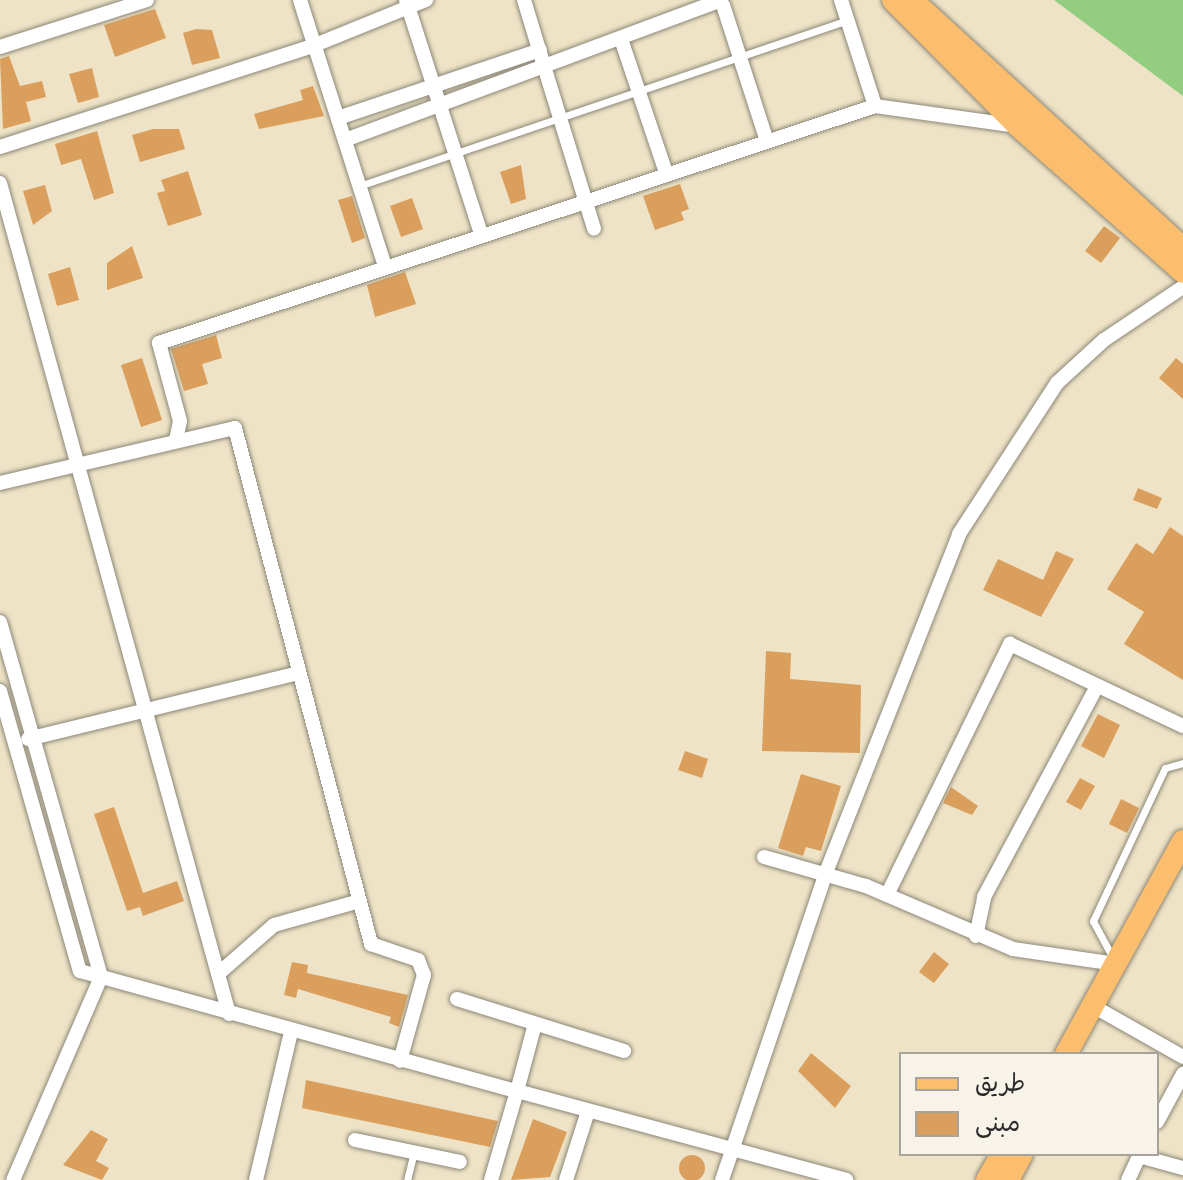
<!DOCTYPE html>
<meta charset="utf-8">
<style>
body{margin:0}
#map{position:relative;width:1183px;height:1180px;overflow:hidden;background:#eee3c6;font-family:Dekko,"Playpen Sans Arabic",sans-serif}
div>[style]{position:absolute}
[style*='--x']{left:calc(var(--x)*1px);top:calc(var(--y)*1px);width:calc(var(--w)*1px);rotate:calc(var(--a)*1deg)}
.green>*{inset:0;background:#93cd80}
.building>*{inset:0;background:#da9f5d}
.round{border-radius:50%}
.roads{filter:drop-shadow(0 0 2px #8c8778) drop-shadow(0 0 2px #8c8778)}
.lane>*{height:7px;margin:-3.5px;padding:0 3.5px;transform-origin:3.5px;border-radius:3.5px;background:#fff}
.street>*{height:14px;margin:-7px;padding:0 7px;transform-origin:7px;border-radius:7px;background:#fff}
.primary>*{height:22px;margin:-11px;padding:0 11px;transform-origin:11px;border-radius:11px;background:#fbbd6e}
span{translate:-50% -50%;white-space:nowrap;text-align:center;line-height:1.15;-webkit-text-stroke:6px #f7f3e8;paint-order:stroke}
.legend{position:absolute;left:899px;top:1052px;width:260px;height:104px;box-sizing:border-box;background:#f7f3e8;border:2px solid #a5a39c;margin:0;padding:10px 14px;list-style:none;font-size:24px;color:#2b2b2b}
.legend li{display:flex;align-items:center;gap:16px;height:40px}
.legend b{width:40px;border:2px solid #a5a39c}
</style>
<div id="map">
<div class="green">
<i style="clip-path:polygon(1054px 0,1183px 0,1183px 96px)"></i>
</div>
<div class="building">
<i style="clip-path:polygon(155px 9px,166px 38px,115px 57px,104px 25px)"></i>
<i style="clip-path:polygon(196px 29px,212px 30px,220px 58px,192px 65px,183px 33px)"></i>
<i style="clip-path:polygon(9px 56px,20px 86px,42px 81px,46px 97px,26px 102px,31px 121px,3px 129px,0 59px)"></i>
<i style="clip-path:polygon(92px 68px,99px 97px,78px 103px,69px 74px)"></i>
<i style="clip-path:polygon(313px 86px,324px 116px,259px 129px,254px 114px,303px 100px,300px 90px)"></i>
<i style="clip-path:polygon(153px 129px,179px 129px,185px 149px,140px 162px,132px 135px)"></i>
<i style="clip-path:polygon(97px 131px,114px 193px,94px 200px,81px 159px,61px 165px,55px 144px)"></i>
<i style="clip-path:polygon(521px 165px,526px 199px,511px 204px,500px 172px)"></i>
<i style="clip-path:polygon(188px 171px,202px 215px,168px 226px,157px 193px,165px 191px,161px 180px)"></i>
<i style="clip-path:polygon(680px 184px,689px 209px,681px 212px,684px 220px,655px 230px,643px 196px)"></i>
<i style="clip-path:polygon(45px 185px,52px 211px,33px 225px,23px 191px)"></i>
<i style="clip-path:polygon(352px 196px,365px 238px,352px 243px,338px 200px)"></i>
<i style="clip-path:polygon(412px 198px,423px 229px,401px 237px,390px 206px)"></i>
<i style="clip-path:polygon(1104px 226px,1120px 238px,1101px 263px,1085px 251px)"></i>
<i style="clip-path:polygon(132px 246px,143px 278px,107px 290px,107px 263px)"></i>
<i style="clip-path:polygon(70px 267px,79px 300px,57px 306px,48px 274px)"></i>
<i style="clip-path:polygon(405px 272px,416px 304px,375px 317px,367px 285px)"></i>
<i style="clip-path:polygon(216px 335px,222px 358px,202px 364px,208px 384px,184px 391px,171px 349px)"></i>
<i style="clip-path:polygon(142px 358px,162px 420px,141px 427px,121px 365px)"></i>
<i style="clip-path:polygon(1176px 358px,1183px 364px,1183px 399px,1159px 378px)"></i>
<i style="clip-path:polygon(1138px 488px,1162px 498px,1157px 509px,1133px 500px)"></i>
<i style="clip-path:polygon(1170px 527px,1183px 536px,1183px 680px,1124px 644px,1144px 612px,1107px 589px,1136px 543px,1153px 554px)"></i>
<i style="clip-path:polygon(1056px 551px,1074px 559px,1041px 617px,983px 590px,998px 559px,1043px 580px)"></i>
<i style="clip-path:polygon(766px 651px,791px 653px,790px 679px,861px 685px,860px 753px,762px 751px)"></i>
<i style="clip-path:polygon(1098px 714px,1120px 725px,1104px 758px,1081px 746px)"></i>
<i style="clip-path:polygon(685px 751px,708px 759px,702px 778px,678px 770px)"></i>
<i style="clip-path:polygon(801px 774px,841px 786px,821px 851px,806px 847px,803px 856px,778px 848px)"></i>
<i style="clip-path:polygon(1080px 778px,1095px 786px,1081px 810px,1066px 802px)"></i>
<i style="clip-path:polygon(951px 787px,978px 806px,972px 815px,943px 803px)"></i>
<i style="clip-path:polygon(1121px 799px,1139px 808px,1127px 833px,1109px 824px)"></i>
<i style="clip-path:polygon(114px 807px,143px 893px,177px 881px,184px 901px,143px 916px,140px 907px,127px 911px,94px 814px)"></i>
<i style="clip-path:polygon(934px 952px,949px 964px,934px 983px,919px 972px)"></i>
<i style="clip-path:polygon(292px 962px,308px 965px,307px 973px,408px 995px,399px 1027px,389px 1023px,391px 1017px,298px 989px,296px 998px,284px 995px)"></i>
<i style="clip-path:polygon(811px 1053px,851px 1086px,835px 1108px,798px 1071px)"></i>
<i style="clip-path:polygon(306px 1080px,498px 1121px,490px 1147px,302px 1108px)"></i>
<i style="clip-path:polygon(533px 1119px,567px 1132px,550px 1177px,511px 1180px)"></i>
<i style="clip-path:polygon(91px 1130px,108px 1139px,96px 1161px,109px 1168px,102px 1180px,63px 1165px)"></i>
<i class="round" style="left:679px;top:1155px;width:26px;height:26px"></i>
</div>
<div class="roads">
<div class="lane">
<i style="--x:359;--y:186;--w:516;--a:-18.75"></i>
<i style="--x:1113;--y:958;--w:42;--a:-118.4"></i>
<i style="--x:1093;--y:921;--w:169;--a:-64.8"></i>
<i style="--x:1165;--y:768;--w:19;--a:-16"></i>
<i style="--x:407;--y:1180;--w:29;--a:-76"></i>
</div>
<div class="street">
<i style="--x:300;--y:0;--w:277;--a:72.3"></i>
<i style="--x:406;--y:0;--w:245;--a:72.2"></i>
<i style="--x:524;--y:0;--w:69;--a:73.1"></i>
<i style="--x:544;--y:66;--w:189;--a:-20.4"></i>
<i style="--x:841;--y:0;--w:111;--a:72.2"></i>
<i style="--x:723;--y:5;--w:143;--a:72.1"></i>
<i style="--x:621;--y:39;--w:141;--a:71.4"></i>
<i style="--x:0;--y:47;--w:154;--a:-17.7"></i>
<i style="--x:338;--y:118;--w:213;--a:-18.6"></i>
<i style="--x:345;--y:140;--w:212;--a:-20.4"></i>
<i style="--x:544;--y:66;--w:170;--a:72.9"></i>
<i style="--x:0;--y:147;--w:331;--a:-17.9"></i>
<i style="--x:315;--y:45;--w:120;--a:-22.1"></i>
<i style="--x:0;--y:183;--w:862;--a:74.59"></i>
<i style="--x:176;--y:440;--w:19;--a:-78"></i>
<i style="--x:180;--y:421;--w:81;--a:-105.1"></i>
<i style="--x:159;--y:343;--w:754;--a:-18.31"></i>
<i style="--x:875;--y:106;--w:144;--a:8"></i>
<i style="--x:0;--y:483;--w:241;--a:-13.2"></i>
<i style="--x:235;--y:428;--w:534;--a:75.23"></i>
<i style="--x:371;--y:944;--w:50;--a:18.8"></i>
<i style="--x:418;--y:960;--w:16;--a:68"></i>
<i style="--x:424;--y:975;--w:89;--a:105.6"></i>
<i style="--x:0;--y:622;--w:369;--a:74.1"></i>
<i style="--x:101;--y:977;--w:221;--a:113.4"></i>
<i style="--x:0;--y:691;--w:291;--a:74.1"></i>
<i style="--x:80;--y:971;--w:453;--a:15.4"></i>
<i style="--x:517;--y:1091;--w:69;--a:-75"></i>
<i style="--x:28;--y:739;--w:279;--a:-13.7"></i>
<i style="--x:764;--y:857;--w:106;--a:15.9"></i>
<i style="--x:866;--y:886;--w:160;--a:23.2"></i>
<i style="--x:1013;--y:949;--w:104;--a:8.3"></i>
<i style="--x:887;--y:895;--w:280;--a:-63.9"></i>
<i style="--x:1010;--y:644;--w:191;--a:25.4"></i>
<i style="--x:976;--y:936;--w:40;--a:-78"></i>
<i style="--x:984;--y:897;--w:237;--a:-61.8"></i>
<i style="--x:218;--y:974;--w:74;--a:-41.2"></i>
<i style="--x:274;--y:925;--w:89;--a:-15.6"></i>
<i style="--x:457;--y:999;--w:175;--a:17.3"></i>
<i style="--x:1093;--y:1006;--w:103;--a:29.5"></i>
<i style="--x:1157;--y:1122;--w:55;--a:-61.6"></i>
<i style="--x:355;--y:1140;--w:107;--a:11.8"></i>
<i style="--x:1139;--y:1156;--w:46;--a:15.3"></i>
<i style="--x:256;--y:1180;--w:152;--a:-76.7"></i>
<i style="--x:491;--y:1180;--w:93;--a:-73.7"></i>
<i style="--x:517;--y:1091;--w:341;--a:15.1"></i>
<i style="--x:566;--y:1180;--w:69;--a:-72.3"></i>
<i style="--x:722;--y:1180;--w:322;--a:-71.3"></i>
<i style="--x:825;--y:875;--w:366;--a:-68.5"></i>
<i style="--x:959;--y:534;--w:180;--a:-57"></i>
<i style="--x:1057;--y:383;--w:64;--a:-42.5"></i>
<i style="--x:1104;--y:340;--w:95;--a:-33.9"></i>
<i style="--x:1128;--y:1180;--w:29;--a:-65"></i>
</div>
<div class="primary">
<i style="--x:893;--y:0;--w:177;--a:45.2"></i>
<i style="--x:1018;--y:126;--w:220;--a:41.5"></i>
<i style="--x:912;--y:0;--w:367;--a:42.5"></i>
<i style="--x:1066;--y:1054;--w:243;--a:-61.2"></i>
<i style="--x:987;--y:1180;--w:30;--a:-60"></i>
<i style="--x:1008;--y:1180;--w:30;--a:-62"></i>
</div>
</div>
<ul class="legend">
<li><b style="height:10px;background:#fbbd6e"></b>طريق</li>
<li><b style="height:22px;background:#da9f5d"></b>مبنى</li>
</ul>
</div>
